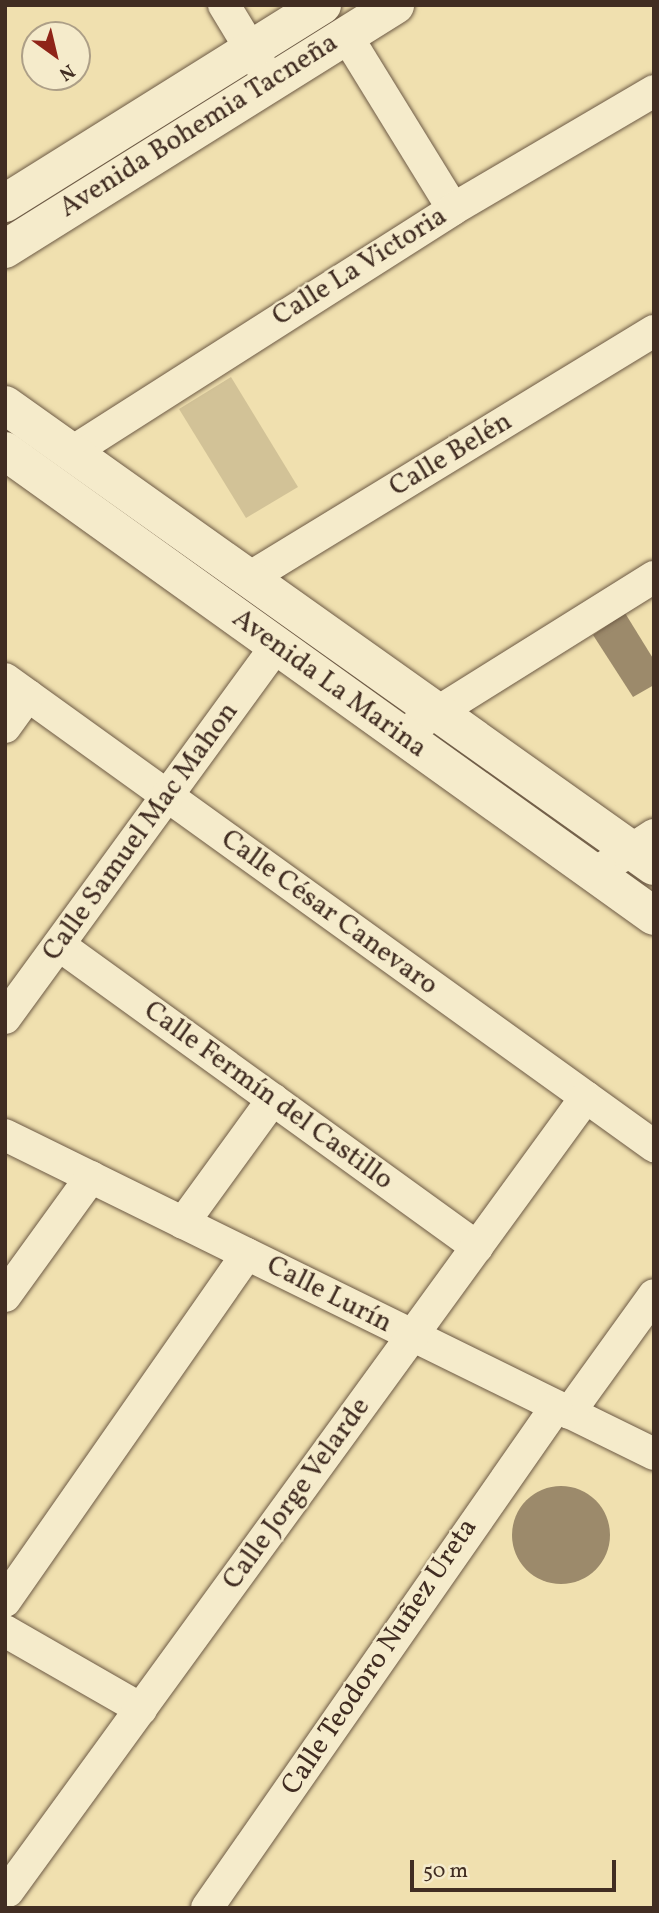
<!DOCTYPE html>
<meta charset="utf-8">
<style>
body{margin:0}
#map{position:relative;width:659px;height:1913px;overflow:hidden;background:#f0e0af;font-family:Vollkorn,serif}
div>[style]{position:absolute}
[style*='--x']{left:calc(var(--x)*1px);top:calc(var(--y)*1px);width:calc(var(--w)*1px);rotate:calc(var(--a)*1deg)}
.green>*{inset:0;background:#d2c297}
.building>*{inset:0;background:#9c8a6b}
.round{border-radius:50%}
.roads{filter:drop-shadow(0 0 2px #6d5a45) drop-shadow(0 0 2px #6d5a45)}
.minor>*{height:32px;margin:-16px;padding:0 16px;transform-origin:16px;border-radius:16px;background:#f5ebcb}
.tertiary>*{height:38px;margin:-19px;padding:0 19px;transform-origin:19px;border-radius:19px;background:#f5ebcb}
span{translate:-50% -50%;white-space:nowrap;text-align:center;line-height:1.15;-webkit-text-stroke:5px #f5ebcb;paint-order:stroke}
.street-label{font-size:28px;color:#412d22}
.frame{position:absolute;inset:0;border:7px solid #412d22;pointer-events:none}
.north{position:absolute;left:21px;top:21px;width:70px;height:70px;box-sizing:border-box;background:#f5ebcb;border:2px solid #ad9f87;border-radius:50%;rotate:146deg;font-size:19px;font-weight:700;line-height:28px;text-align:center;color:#412d22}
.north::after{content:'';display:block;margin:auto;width:24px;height:32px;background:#8f2418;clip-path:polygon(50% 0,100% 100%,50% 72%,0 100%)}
.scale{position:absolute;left:410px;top:1860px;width:206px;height:32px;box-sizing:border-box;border:4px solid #412d22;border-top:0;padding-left:9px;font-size:21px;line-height:24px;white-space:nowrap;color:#412d22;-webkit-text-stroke:5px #f5ebcb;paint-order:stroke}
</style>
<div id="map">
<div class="green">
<i style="clip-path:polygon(231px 377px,298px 487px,246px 518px,179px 409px)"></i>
</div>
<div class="building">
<i style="clip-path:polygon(625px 613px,654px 660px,654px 685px,633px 697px,593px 635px)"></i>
<i class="round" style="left:512px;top:1486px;width:98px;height:98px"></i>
</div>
<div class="roads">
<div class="minor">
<i style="--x:224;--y:5;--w:89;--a:58.8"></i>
<i style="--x:346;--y:35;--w:204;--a:58.4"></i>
<i style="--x:72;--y:452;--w:452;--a:-32.5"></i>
<i style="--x:453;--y:209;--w:233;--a:-30.4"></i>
<i style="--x:249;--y:578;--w:474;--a:-31.4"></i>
<i style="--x:5;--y:679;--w:800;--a:35.74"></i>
<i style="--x:5;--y:727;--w:39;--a:-54"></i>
<i style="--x:401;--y:735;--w:298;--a:-32"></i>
<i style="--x:594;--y:874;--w:72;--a:-33"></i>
<i style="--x:59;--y:945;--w:516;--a:35.85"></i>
<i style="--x:5;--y:1018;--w:460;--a:-53.9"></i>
<i style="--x:5;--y:1135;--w:723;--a:26.18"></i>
<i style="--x:183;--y:1223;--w:153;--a:-54"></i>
<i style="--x:5;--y:1296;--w:147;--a:-54.1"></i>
<i style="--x:569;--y:1413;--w:145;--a:-54.2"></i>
<i style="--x:5;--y:1601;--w:423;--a:-55.1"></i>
<i style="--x:5;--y:1631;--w:157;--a:29.8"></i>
<i style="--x:8;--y:1891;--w:982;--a:-53.95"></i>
<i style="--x:207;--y:1908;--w:611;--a:-55.14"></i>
</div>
<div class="tertiary">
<i style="--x:5;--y:203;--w:374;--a:-32"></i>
<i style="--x:5;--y:249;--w:460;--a:-32"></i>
<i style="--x:5;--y:405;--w:796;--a:35.39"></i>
<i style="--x:5;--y:451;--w:798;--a:35.62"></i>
</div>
</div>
<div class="street-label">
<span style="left:199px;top:126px;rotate:-32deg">Avenida Bohemia Tacneña</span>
<span style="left:360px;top:267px;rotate:-32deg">Calle La Victoria</span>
<span style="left:451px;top:455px;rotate:-31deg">Calle Belén</span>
<span style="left:329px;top:684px;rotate:36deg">Avenida La Marina</span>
<span style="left:141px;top:832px;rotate:-54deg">Calle Samuel Mac Mahon</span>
<span style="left:329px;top:913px;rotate:36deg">Calle César Canevaro</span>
<span style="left:268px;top:1096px;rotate:36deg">Calle Fermín del Castillo</span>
<span style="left:329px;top:1295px;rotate:27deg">Calle Lurín</span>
<span style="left:297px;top:1494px;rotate:-54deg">Calle Jorge Velarde</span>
<span style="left:380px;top:1657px;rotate:-56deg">Calle Teodoro Nuñez Ureta</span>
</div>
<div class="frame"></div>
<div class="north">N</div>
<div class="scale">50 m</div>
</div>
